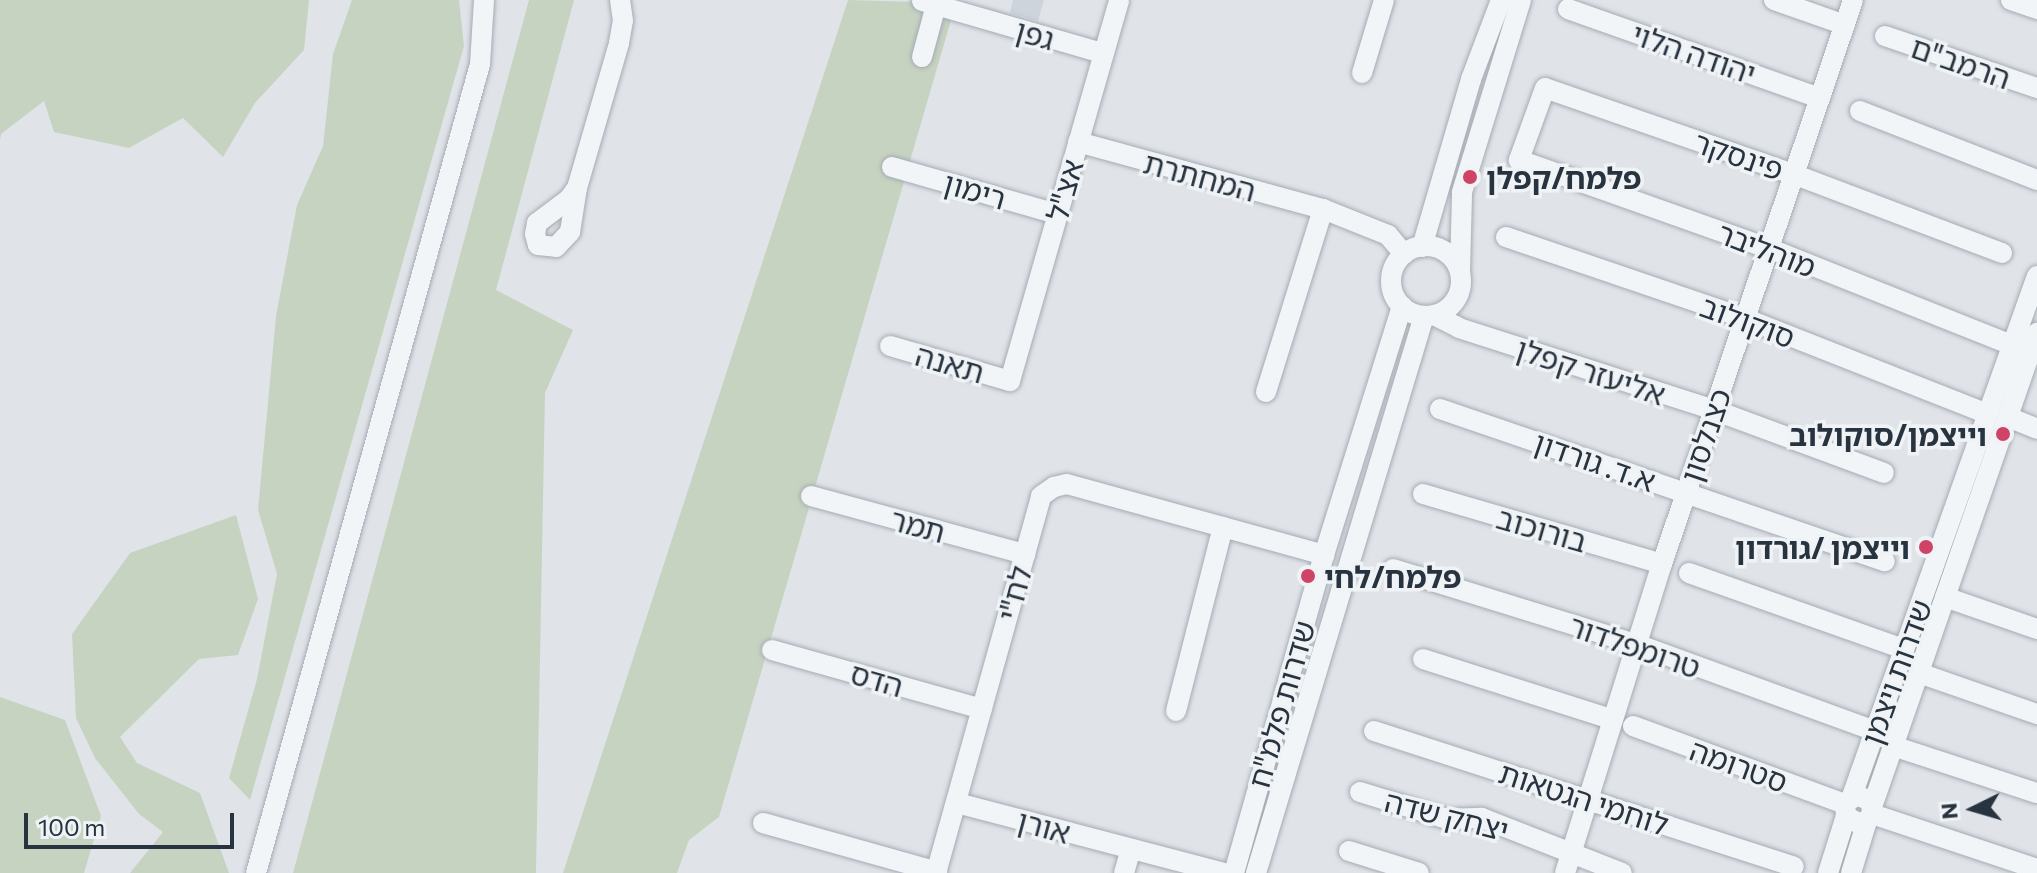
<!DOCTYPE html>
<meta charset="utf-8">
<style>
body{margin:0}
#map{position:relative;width:2037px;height:873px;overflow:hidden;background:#e0e4e9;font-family:Commissioner,"Noto Sans Hebrew",sans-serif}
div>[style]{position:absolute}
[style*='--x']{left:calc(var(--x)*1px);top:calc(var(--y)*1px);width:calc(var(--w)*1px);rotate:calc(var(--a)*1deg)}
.built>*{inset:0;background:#ced4db}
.green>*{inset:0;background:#c7d3c1}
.roads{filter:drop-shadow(0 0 2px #a5abb3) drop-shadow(0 0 2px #a5abb3)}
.minor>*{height:20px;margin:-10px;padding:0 10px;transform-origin:10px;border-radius:10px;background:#f2f5f7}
.minor>.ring{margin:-10px;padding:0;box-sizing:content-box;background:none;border:20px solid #f2f5f7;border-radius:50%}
.dots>*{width:22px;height:22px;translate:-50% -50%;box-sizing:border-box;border:4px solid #eff3f6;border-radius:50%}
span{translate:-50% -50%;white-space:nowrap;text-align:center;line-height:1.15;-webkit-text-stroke:7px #eff3f6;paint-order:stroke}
.street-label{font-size:30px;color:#283340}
.poi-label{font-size:30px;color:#283340;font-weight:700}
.left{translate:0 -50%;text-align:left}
.right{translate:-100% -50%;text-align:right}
.north{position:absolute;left:1933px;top:769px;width:80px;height:80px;-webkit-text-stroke:6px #eff3f6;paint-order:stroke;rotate:265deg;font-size:22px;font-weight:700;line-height:32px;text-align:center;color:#283340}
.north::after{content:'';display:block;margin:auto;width:28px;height:36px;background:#283340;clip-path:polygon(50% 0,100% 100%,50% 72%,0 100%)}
.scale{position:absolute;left:24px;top:813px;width:210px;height:36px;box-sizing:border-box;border:4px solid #283340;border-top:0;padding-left:10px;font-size:24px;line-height:28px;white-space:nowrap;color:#283340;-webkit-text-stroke:6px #eff3f6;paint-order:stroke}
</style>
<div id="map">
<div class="built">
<i style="clip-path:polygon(1013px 0,1044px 0,1038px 21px,1010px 13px)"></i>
</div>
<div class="green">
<i style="clip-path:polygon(0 0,309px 0,304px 50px,255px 103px,223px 157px,183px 118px,129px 148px,54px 132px,44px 101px,1px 134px,0 140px)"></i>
<i style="clip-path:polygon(352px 0,459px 0,464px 46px,250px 800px,229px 778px,257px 679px,277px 574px,258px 510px,276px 316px,297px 205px,323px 146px,333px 54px)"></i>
<i style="clip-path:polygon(529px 0,574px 0,496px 290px,573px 330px,545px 393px,536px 873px,293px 873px)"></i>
<i style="clip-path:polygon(848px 0,956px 3px,719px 817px,689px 840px,677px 873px,563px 873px)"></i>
<i style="clip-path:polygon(236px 515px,258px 599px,238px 655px,199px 659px,120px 737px,137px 763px,200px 793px,229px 873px,130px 873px,163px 832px,139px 814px,95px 758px,76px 718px,72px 634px,130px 553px)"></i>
<i style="clip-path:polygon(0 697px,65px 720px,101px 816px,84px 873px,0 873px)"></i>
</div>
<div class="roads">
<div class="minor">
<i style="--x:1774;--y:0;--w:75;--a:19.4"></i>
<i style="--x:2011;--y:0;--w:28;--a:19"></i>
<i style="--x:922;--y:1;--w:187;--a:16.1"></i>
<i style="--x:1568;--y:9;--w:266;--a:19.5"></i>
<i style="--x:1885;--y:36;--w:161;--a:18.9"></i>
<i style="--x:922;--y:57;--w:54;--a:-74.9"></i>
<i style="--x:1362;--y:73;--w:76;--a:-73.2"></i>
<i style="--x:1860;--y:111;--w:190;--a:21.3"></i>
<i style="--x:1078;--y:142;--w:254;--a:15.3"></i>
<i style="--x:1323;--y:209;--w:70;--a:21.8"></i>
<i style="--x:1388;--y:235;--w:25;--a:50"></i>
<i style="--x:892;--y:167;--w:172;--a:15.9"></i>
<i style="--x:577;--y:188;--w:14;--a:126"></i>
<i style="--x:569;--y:199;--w:40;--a:143"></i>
<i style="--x:537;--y:223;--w:11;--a:100"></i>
<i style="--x:535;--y:234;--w:11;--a:75"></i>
<i style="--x:538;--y:245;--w:18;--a:6"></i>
<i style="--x:556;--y:247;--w:21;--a:-47"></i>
<i style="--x:570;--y:232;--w:45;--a:-81"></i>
<i style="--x:577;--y:188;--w:151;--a:-73.8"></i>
<i style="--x:619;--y:43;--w:22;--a:-80"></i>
<i style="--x:623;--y:21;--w:21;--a:-98"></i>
<i style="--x:1506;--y:237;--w:251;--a:18.8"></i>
<i style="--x:1744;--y:318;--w:262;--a:21.5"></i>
<i class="ring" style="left:1391px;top:246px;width:50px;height:50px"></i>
<i style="--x:1422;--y:247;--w:175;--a:-73.7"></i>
<i style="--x:1471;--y:79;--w:85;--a:-69.2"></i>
<i style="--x:2002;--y:253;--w:223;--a:-159.3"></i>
<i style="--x:1793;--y:174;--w:262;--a:-160.9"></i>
<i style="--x:1545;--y:88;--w:77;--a:109.9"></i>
<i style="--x:1519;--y:160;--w:264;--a:19.5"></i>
<i style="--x:1768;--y:248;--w:263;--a:21.7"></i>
<i style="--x:1460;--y:271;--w:79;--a:-88.5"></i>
<i style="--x:1462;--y:192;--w:201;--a:-72.9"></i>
<i style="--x:1434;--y:315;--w:28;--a:27"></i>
<i style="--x:1459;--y:328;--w:268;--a:17.8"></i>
<i style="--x:1714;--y:410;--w:181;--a:20.3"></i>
<i style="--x:890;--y:346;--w:125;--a:16.3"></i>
<i style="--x:1010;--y:381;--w:396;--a:-74"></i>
<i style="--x:1266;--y:392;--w:192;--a:-72.7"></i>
<i style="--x:1440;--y:409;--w:470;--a:18.9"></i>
<i style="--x:2008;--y:417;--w:31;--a:22"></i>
<i style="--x:1423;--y:494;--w:249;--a:16.3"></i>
<i style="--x:811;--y:496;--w:222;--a:15.2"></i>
<i style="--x:1393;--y:569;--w:254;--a:17.2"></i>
<i style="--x:1636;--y:644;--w:254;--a:20"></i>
<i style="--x:1689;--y:573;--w:228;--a:19.5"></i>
<i style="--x:1945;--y:597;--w:97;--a:19.2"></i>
<i style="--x:772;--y:650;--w:218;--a:15.7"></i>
<i style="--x:1423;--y:659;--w:197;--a:17.7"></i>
<i style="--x:1919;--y:673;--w:125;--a:19.2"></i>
<i style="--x:1176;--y:711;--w:190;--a:-75.7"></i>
<i style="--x:1633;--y:726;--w:226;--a:20.2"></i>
<i style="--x:1374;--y:731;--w:441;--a:17.9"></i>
<i style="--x:1893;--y:746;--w:151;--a:18.1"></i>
<i style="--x:1360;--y:792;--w:91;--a:17.2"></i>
<i style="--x:1447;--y:819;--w:35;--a:-2"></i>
<i style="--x:1482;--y:818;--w:150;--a:21.4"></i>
<i style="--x:1852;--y:796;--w:552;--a:-70.42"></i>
<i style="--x:957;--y:803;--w:275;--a:14.7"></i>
<i style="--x:1873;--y:804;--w:499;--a:-70.8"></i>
<i style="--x:1872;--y:814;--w:174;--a:18.4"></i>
<i style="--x:763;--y:823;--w:181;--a:15.7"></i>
<i style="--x:1349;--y:851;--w:73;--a:17.4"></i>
<i style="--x:256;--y:873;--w:839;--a:-74.52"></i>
<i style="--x:480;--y:64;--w:64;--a:-86.4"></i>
<i style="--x:936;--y:873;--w:391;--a:-74.4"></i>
<i style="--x:1041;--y:496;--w:16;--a:-35"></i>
<i style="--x:1054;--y:487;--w:13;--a:-13"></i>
<i style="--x:1067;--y:484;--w:267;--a:15.4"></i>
<i style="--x:1124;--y:873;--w:25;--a:-74"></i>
<i style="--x:1234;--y:873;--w:330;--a:-74.2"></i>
<i style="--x:1324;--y:555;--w:261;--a:-72.6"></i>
<i style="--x:1256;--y:873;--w:582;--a:-73.22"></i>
<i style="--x:1565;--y:873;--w:324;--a:-72.6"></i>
<i style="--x:1662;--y:564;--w:595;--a:-71.29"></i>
<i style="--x:1828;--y:873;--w:60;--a:-72.5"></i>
<i style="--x:1846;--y:816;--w:12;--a:-95"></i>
<i style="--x:1845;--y:804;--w:14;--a:-39"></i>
<i style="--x:1856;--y:795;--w:16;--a:22"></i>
<i style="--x:1871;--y:801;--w:13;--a:86"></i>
<i style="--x:1872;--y:814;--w:9;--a:126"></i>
<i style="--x:1867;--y:821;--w:9;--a:167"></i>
<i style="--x:1858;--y:823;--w:14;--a:-150"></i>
<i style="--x:1851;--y:873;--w:54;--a:-72.9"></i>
</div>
</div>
<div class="dots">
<i style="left:1470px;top:177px;background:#cf4466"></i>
<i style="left:2003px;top:434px;background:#cf4466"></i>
<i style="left:1926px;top:547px;background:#cf4466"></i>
<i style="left:1308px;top:576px;background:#cf4466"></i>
</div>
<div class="street-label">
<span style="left:1035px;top:34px;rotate:16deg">גפן</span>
<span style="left:1694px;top:53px;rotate:19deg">יהודה הלוי</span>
<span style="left:1961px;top:62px;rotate:19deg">הרמב"ם</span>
<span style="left:1739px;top:155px;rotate:19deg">פינסקר</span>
<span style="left:1200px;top:176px;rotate:15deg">המחתרת</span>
<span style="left:975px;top:190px;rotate:16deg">רימון</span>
<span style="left:1064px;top:190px;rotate:-74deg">אצ"ל</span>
<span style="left:1767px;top:249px;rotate:21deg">מוהליבר</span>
<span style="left:1748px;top:321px;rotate:20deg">סוקולוב</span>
<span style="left:950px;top:363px;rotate:16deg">תאנה</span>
<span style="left:1591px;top:371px;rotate:18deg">אליעזר קפלן</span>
<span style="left:1705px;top:435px;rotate:-71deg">כצנלסון</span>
<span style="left:1595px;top:461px;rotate:19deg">א.ד. גורדון</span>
<span style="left:918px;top:525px;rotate:15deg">תמר</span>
<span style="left:1542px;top:529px;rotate:16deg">בורוכוב</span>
<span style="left:1014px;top:593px;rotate:-75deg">לח"י</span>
<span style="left:1635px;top:646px;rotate:19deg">טרומפלדור</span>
<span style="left:1896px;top:672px;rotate:-70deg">שדרות ויצמן</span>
<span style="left:877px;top:679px;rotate:16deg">הדס</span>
<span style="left:1281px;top:704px;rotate:-74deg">שדרות פלמ"ח</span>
<span style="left:1739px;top:765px;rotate:20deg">סטרומה</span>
<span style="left:1584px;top:798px;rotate:18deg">לוחמי הגטאות</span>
<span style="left:1447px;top:815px;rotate:14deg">יצחק שדה</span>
<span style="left:1044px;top:826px;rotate:15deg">אורן</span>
</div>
<div class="poi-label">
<span class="left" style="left:1486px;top:177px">פלמח/קפלן</span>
<span class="right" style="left:1987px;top:434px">וייצמן/סוקולוב</span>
<span class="right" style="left:1910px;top:547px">וייצמן /גורדון</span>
<span class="left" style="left:1324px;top:576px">פלמח/לחי</span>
</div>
<div class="north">N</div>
<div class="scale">100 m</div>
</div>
